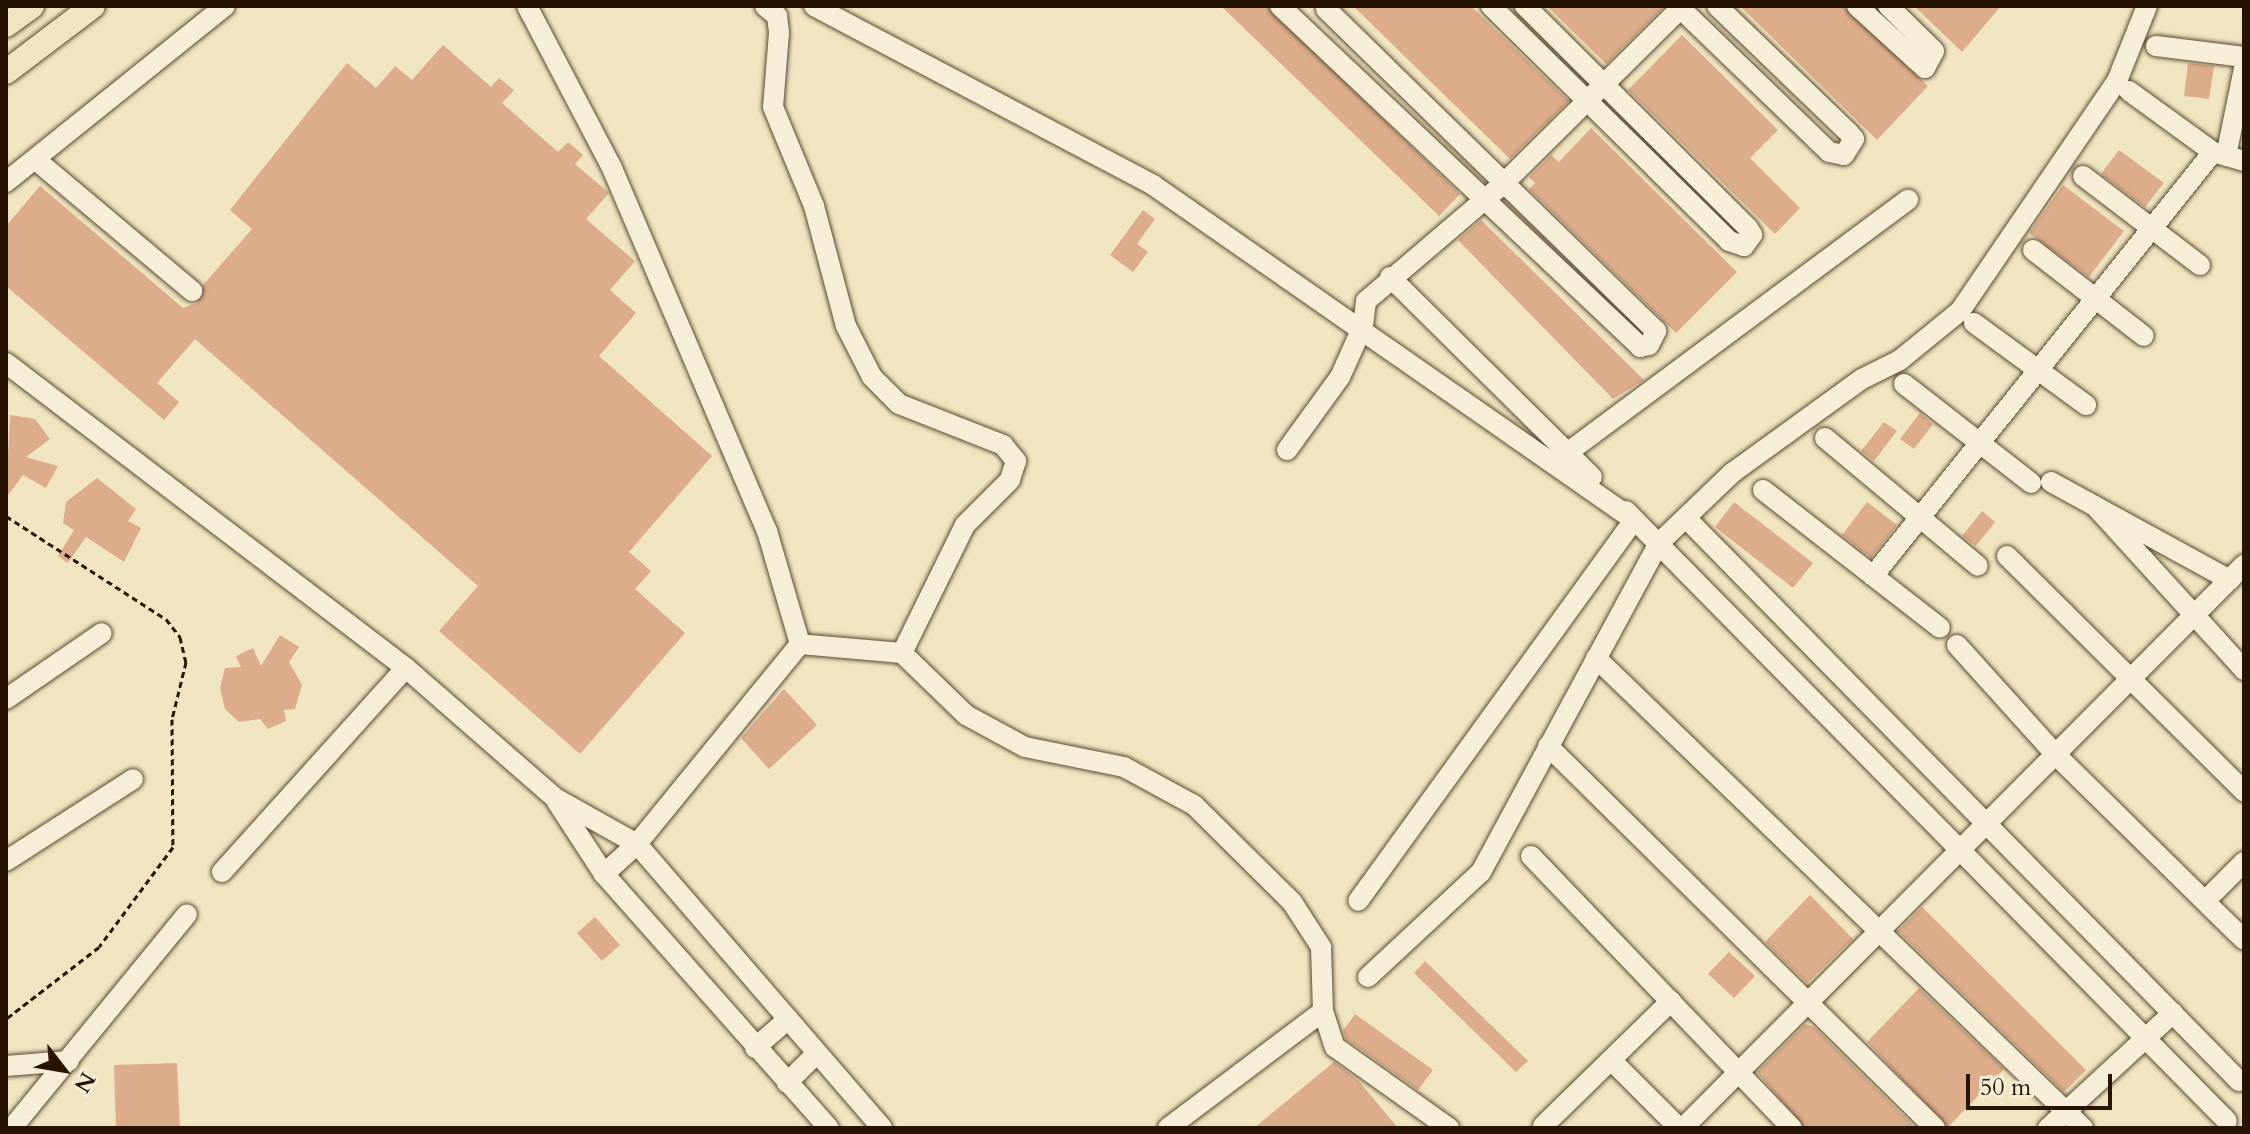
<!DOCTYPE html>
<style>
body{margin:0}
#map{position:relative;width:2250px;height:1134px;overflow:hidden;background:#f1e5c1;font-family:Cardo,serif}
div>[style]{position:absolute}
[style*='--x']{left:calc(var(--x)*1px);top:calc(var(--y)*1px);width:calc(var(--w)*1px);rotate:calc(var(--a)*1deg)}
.building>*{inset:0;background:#ddac8b}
.path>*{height:3px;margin-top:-1.5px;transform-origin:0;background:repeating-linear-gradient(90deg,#261300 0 6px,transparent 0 10px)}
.roads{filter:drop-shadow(0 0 2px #594830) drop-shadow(0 0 2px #594830)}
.minor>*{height:20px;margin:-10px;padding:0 10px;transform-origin:10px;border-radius:10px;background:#f6eed7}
.major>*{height:24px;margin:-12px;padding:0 12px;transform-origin:12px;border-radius:12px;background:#f1e5c1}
span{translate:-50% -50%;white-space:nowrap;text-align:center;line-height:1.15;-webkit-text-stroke:6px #f6eed7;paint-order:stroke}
.frame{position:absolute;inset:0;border:8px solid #261300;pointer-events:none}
.north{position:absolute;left:24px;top:1030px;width:80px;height:80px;-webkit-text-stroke:6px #f6eed7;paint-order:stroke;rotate:121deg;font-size:22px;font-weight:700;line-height:32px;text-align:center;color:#261300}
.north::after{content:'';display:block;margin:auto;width:28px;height:36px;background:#261300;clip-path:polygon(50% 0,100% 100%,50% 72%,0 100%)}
.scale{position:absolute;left:1966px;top:1074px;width:146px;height:36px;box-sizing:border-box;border:4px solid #261300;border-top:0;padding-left:10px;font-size:24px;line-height:28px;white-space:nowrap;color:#261300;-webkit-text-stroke:6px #f6eed7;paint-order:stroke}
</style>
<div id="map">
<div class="building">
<i style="clip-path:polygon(1221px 6px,1267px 6px,1460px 194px,1439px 216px)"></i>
<i style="clip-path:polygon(1353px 6px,1471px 6px,1569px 101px,1510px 159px)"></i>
<i style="clip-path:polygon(1547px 6px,1665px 6px,1606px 64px)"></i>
<i style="clip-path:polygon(1740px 6px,1843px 6px,1928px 86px,1877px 140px)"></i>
<i style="clip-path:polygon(1914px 6px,2001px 6px,1962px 52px)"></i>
<i style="clip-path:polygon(1682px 35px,1778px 130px,1750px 158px,1800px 208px,1775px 234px,1628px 90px)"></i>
<i style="clip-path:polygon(443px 45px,491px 87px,499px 78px,514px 90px,502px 103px,558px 152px,568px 142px,583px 155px,575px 164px,609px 193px,586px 219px,635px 261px,610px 290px,636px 313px,599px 356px,712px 456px,629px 552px,651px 571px,635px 589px,685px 633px,580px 754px,439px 631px,478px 586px,195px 339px,157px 383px,179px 402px,164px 420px,6px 286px,6px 226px,40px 186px,183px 308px,197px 303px,203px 285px,252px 229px,230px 210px,347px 63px,376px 88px,395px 66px,412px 80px)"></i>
<i style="clip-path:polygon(2188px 63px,2214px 66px,2209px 99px,2184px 96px)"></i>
<i style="clip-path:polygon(1591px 128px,1737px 272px,1676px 333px,1529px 189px,1535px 183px,1529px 177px,1551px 155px,1559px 162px)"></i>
<i style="clip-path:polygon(2119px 150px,2164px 183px,2145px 207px,2101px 174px)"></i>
<i style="clip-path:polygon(2063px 185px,2124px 231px,2089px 277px,2029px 233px)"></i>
<i style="clip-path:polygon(1143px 210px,1155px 219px,1137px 244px,1148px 252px,1133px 272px,1110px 255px)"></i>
<i style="clip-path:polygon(1481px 220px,1644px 380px,1613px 399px,1458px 240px)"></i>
<i style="clip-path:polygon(1920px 413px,1933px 424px,1914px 449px,1900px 439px)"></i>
<i style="clip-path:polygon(10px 415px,35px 419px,50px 439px,26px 457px,58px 466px,46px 488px,23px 475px,6px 498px)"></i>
<i style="clip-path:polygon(1884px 422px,1897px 431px,1874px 461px,1861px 451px)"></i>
<i style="clip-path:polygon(97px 478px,136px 509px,128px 521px,141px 528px,124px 562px,86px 537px,68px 563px,58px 556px,74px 530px,63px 523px,66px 502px)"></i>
<i style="clip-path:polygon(1734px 502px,1813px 563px,1793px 588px,1715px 527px)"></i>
<i style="clip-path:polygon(1867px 502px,1897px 525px,1871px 558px,1842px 535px)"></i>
<i style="clip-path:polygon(1982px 511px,1995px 522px,1976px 546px,1962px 536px)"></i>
<i style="clip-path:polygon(280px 635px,299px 647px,289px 662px,302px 685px,295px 709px,284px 710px,286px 721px,268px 729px,260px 719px,239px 722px,225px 709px,220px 688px,225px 668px,241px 667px,236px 656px,253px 648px,261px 666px)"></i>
<i style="clip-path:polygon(784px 689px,817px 725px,769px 769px,741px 738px)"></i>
<i style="clip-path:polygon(1810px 895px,1853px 939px,1807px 983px,1765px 942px)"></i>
<i style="clip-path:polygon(1922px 907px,2086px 1070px,2064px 1092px,1898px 931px)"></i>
<i style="clip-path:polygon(595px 917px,620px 945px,602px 961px,577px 933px)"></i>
<i style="clip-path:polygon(1729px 952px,1755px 976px,1734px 998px,1708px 974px)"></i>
<i style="clip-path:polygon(1425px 961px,1528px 1061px,1516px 1072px,1414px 973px)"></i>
<i style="clip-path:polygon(1919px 988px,2004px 1069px,1948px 1127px,1867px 1042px)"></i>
<i style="clip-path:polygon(1355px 1014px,1433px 1070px,1418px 1090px,1346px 1039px,1343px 1031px)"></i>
<i style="clip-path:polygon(1805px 1024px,1814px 1027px,1916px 1128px,1805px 1128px,1757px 1072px)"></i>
<i style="clip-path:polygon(1334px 1062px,1358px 1080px,1398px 1128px,1254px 1128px)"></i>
<i style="clip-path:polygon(177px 1063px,180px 1128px,116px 1128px,114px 1065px)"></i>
</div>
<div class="path">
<i style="--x:6;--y:516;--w:190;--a:32.8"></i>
<i style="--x:166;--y:619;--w:23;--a:52"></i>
<i style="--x:180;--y:637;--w:26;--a:77"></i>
<i style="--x:186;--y:662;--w:59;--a:103.8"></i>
<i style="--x:172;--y:719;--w:128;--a:89.6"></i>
<i style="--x:173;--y:847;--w:124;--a:126.5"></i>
<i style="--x:99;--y:947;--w:118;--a:142.3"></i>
</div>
<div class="roads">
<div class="minor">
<i style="--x:527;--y:6;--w:183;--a:62.3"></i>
<i style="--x:612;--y:168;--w:395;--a:66.9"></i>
<i style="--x:767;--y:531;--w:118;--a:73.7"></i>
<i style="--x:800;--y:644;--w:258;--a:129.2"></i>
<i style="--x:637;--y:844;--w:45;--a:137.7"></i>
<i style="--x:765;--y:6;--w:16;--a:40"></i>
<i style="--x:777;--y:16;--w:17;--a:83"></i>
<i style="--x:779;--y:33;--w:74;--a:94.6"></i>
<i style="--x:773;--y:107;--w:107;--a:67.5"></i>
<i style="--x:814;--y:206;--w:124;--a:75.1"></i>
<i style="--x:846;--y:326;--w:57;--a:63"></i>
<i style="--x:872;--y:377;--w:38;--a:45"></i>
<i style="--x:899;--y:404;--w:112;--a:21.5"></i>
<i style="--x:1003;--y:445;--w:21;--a:51"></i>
<i style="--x:1016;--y:461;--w:20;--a:108"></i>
<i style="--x:1010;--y:480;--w:64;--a:135"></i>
<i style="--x:965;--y:525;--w:143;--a:116.2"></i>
<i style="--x:902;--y:653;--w:102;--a:-175"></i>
<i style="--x:814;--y:6;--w:383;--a:27.8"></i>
<i style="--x:1153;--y:185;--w:586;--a:34.86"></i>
<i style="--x:1634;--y:520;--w:470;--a:125.9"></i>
<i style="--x:1280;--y:6;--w:496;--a:43.4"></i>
<i style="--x:1640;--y:347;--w:9;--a:-13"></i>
<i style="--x:1649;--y:345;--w:16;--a:-63"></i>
<i style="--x:1656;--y:331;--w:461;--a:-135.7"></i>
<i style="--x:1491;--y:6;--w:334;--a:44.6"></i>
<i style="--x:1729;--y:241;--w:16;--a:18"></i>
<i style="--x:1744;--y:246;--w:14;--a:-54"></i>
<i style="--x:1752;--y:235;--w:8;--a:-120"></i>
<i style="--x:1748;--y:228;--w:315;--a:-135.1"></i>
<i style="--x:1678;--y:6;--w:210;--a:44"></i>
<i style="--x:1829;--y:152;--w:15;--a:11"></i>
<i style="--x:1844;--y:155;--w:19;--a:-58"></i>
<i style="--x:1854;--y:139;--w:8;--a:-130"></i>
<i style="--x:1849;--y:133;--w:183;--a:-136.1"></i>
<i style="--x:1857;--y:6;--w:92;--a:42.4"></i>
<i style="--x:1925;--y:68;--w:19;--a:-62"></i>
<i style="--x:1934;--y:51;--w:64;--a:-135.6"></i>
<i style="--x:2156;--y:46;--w:89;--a:7.1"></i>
<i style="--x:2129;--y:91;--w:104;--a:36"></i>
<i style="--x:2213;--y:152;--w:32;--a:16"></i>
<i style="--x:2226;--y:156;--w:90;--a:-78.4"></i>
<i style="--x:36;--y:160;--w:204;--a:40"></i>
<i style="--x:2083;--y:176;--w:147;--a:37.3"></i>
<i style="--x:6;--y:182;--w:281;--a:-38.8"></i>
<i style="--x:2033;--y:250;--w:140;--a:37.8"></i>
<i style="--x:1390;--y:277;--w:284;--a:44.7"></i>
<i style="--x:1974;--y:323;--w:139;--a:36.2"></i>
<i style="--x:6;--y:363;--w:503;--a:37.33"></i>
<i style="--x:406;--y:668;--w:198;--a:41.1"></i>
<i style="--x:555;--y:798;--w:94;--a:29.3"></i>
<i style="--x:637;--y:844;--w:375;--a:49.2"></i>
<i style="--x:1904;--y:384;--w:161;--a:37.9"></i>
<i style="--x:1825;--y:438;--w:199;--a:39.9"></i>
<i style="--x:1287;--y:450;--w:90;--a:-54"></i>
<i style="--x:1340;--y:377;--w:56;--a:-65.7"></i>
<i style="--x:1363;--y:326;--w:25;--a:-83"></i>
<i style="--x:1366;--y:301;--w:180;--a:-40.5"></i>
<i style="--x:1503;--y:184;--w:253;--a:-44.7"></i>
<i style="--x:1567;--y:453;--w:425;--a:-36.6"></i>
<i style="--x:2051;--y:482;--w:204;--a:28.7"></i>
<i style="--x:1763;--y:490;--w:224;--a:37.9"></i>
<i style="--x:2095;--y:506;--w:222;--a:47.7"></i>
<i style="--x:1626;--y:511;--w:856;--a:45.43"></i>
<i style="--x:1687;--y:519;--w:788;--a:45.51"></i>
<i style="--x:2007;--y:556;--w:334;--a:44.8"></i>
<i style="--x:1873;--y:576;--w:543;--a:-51.27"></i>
<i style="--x:1957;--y:645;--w:147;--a:48"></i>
<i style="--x:2055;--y:754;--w:265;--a:44.5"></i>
<i style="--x:902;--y:653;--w:89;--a:44.1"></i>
<i style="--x:966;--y:715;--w:67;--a:28.5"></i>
<i style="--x:1025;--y:747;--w:101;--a:11.4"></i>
<i style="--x:1124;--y:767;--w:80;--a:28.5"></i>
<i style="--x:1194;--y:805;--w:138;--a:44.7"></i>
<i style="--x:1292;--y:902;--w:54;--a:57.2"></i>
<i style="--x:1321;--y:947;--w:64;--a:88.2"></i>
<i style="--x:1323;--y:1011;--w:38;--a:72"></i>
<i style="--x:1335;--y:1047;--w:140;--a:35.4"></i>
<i style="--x:1596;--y:658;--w:677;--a:43.98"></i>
<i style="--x:6;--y:699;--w:116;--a:-34.5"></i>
<i style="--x:1548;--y:746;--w:544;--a:44.63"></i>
<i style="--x:557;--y:802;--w:86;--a:56.9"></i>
<i style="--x:604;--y:874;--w:339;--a:48.5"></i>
<i style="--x:1531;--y:856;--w:377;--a:46.2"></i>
<i style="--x:6;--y:861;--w:151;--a:-32.8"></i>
<i style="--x:222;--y:872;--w:275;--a:-48"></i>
<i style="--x:2205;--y:901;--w:55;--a:-45"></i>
<i style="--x:1368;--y:977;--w:154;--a:-42.9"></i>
<i style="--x:1481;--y:872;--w:373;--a:-61.6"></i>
<i style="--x:1658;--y:544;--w:103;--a:-43.8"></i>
<i style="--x:1732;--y:473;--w:160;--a:-35.9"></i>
<i style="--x:1862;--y:379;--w:42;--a:-26.6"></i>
<i style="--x:1900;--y:360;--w:77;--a:-39.2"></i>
<i style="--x:1960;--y:311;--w:278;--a:-55.7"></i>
<i style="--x:2117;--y:81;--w:81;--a:-68.2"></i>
<i style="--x:755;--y:1048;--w:44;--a:-41.3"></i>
<i style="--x:1611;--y:1060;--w:96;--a:45"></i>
<i style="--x:6;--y:1066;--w:63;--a:-4.5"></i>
<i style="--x:787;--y:1083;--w:42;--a:-45"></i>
<i style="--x:1543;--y:1126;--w:179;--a:-44.3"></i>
<i style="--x:12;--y:1128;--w:276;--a:-50.7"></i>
<i style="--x:1168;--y:1128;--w:194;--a:-37"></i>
<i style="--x:1683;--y:1128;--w:795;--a:-45.1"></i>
<i style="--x:2048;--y:1128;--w:170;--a:-42.6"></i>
</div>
<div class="major">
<i style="--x:6;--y:25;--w:32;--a:-36"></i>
<i style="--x:6;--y:72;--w:109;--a:-37.2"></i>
</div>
</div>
<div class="frame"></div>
<div class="north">N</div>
<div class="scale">50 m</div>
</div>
